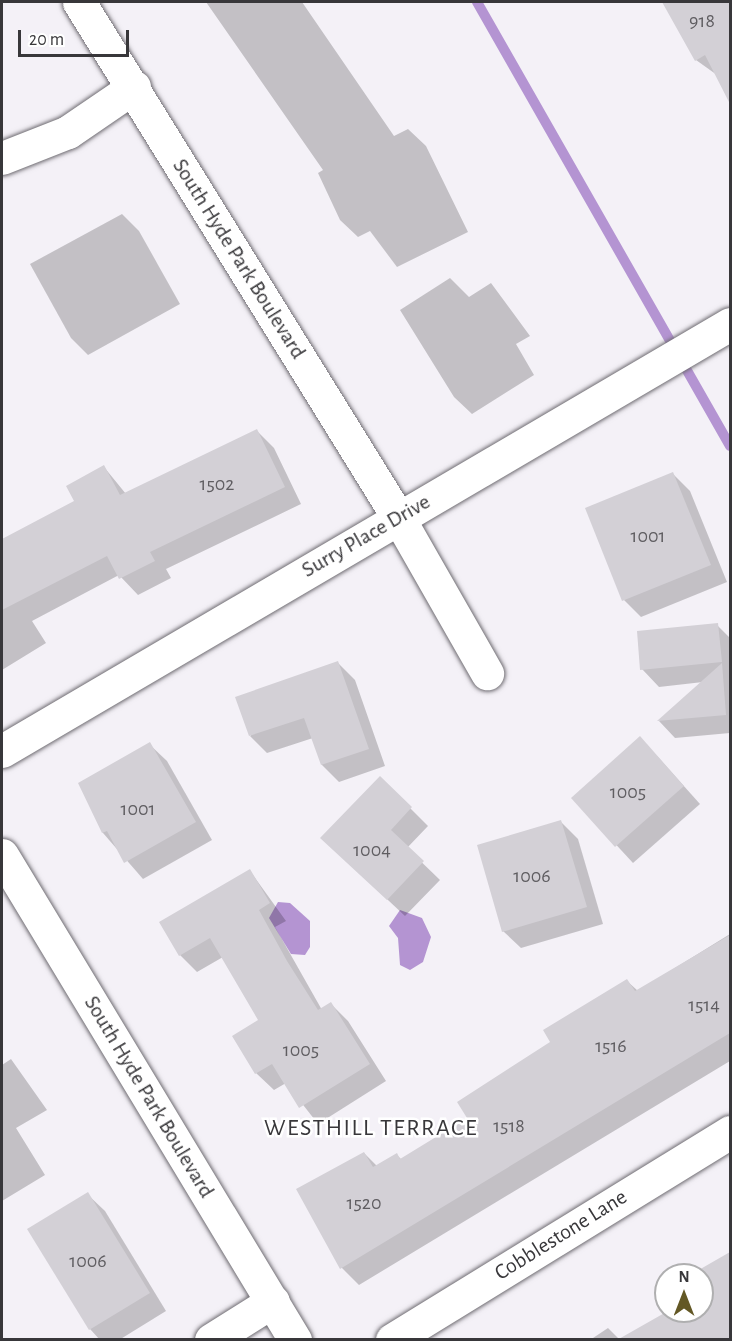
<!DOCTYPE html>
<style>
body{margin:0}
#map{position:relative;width:732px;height:1341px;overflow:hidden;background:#f4f1f7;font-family:"Alegreya Sans",sans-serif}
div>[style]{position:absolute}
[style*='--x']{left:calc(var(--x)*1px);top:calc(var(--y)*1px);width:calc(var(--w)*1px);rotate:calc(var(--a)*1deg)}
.water>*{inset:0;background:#b494d2}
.shadow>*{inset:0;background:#0003}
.stream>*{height:10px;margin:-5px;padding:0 5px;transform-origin:5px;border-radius:5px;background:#b494d2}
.building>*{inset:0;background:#d3d0d6}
.roads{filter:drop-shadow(0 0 2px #6f6c72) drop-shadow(0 0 2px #6f6c72)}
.minor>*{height:33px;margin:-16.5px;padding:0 16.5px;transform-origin:16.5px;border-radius:16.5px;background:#fff}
span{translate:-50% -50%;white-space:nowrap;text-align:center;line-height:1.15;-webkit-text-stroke:5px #fff;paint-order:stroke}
.number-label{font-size:20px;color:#5f5d61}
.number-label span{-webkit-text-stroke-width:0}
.street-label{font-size:22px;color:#38373a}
.neighbourhood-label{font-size:24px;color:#38373a;letter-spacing:1.5px}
.frame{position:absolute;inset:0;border:3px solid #38373a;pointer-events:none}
.north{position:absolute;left:654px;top:1263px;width:60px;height:60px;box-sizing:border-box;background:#fff;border:2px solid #afafb0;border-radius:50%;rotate:0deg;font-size:16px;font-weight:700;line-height:24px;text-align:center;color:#38373a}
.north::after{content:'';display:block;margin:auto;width:21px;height:27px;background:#635825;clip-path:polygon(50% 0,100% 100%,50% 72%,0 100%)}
.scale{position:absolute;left:18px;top:30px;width:111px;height:27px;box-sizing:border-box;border:3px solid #38373a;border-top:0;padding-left:8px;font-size:18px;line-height:21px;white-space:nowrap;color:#38373a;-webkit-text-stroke:4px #fff;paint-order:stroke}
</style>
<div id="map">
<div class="water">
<i style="clip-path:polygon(278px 902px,290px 903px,310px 921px,310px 947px,305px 955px,291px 954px,269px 918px)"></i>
<i style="clip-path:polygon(400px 910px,422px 918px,431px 937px,423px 962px,410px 970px,400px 965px,398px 938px,389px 926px)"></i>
</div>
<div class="shadow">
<i style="clip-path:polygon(206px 2px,302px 2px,394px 136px,408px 129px,426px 146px,468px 232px,397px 267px,370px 231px,358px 237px,340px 220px,318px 173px,323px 170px)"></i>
<i style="clip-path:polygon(663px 2px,730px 2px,730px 101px,717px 75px,696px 60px)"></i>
<i style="clip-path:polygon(122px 214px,139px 231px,180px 304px,88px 355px,71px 338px,30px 264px)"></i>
<i style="clip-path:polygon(450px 278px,469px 297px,491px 283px,530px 336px,516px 344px,534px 375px,472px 414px,454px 397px,400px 310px)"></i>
<i style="clip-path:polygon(257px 431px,274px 448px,301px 504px,166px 569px,171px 578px,138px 595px,119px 575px,32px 621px,46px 643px,2px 670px,2px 557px,76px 502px,104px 467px,126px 494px)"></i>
<i style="clip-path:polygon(673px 474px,690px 491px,727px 582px,641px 617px,624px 600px)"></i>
<i style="clip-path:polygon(717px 625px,730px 638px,730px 733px,675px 738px,659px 721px,703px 682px,659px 687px,642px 669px)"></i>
<i style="clip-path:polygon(338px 663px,355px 680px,385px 766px,339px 782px,322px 765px,313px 738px,267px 753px,250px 736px)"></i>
<i style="clip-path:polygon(149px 744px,167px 761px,212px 840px,143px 879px,103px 833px,80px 783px)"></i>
<i style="clip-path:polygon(657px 756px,700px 804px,633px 863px,573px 798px)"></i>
<i style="clip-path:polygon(380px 778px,428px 826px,407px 848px,440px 880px,405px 916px,340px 855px)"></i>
<i style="clip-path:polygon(561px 822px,578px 839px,603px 924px,521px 948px,503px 931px)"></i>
<i style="clip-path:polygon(250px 871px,286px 921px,275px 927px,322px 1010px,331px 1004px,348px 1021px,386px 1081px,318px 1124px,286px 1083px,274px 1090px,256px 1073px,234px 1037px,260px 1021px,223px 957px,197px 972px,180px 955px)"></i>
<i style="clip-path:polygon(730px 934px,730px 1061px,359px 1285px,342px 1268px,298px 1190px,364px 1153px,377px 1166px,397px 1155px,402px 1160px,470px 1119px,627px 981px,638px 991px)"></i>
<i style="clip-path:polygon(11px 1059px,47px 1110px,16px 1128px,45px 1175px,2px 1201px,2px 1065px)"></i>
<i style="clip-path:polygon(87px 1194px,105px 1211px,166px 1311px,119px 1340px,100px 1340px,90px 1329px,29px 1229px)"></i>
<i style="clip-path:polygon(729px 1254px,730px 1340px,620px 1340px,671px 1311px,702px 1311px,702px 1275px,693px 1275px)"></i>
<i style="clip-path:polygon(608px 1328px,620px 1340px,590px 1340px)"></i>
</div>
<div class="stream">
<i style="--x:477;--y:2;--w:511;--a:60.32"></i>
</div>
<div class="building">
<i style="clip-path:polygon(662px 2px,730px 2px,730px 104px,705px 55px,695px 61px)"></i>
<i style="clip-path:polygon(257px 429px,285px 487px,150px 552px,155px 561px,119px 579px,107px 556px,2px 610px,2px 539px,74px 501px,66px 486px,104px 465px,120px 495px)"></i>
<i style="clip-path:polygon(673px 472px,711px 565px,622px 601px,585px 508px)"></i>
<i style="clip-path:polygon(718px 623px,722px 662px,640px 670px,637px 631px)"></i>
<i style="clip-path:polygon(338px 661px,369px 749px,321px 765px,304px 718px,249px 736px,235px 697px)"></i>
<i style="clip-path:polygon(722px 663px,726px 715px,657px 721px)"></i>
<i style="clip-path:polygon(640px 736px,684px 786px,615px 847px,571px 798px)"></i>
<i style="clip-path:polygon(150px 742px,196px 822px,124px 863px,107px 831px,102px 833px,78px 783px)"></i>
<i style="clip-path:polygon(380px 776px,412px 807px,391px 830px,424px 861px,387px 900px,320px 838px)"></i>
<i style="clip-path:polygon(561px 820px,587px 907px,502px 932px,477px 845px)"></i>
<i style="clip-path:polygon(250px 869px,270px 903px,259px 910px,287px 961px,318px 1010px,331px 1002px,370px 1064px,299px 1108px,272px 1064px,255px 1074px,232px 1036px,258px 1020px,210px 938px,179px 956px,159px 922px)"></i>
<i style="clip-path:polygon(730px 935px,730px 1033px,340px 1269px,296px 1189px,364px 1152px,373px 1167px,397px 1153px,400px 1159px,467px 1118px,457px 1102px,550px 1042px,543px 1030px,627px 979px,635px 991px)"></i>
<i style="clip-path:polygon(88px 1192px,150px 1293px,89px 1330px,27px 1229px)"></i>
<i style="clip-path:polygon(730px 1252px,730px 1340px,617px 1340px,668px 1311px,702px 1311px,702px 1275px,690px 1275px)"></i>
</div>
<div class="roads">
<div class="minor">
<i style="--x:79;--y:2;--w:606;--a:58.23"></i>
<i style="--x:398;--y:517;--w:180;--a:60.3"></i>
<i style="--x:2;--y:158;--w:71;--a:-21.5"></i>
<i style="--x:68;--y:132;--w:80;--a:-34.3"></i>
<i style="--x:2;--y:751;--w:844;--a:-30.39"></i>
<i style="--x:2;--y:855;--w:567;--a:58.86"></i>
<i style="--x:211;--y:1340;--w:73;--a:-32.2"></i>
<i style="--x:392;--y:1340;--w:397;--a:-31.6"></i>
</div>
</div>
<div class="number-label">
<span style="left:702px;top:21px">918</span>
<span style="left:217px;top:484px">1502</span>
<span style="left:648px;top:536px">1001</span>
<span style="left:628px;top:792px">1005</span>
<span style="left:138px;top:809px">1001</span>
<span style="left:372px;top:850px">1004</span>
<span style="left:532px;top:876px">1006</span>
<span style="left:704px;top:1005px">1514</span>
<span style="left:611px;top:1046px">1516</span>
<span style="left:301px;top:1050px">1005</span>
<span style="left:509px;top:1126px">1518</span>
<span style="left:364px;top:1203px">1520</span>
<span style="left:88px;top:1261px">1006</span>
</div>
<div class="street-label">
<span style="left:239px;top:259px;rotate:58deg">South Hyde Park Boulevard</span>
<span style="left:366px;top:536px;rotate:-30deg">Surry Place Drive</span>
<span style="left:149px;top:1097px;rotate:59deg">South Hyde Park Boulevard</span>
<span style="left:561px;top:1235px;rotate:-32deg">Cobblestone Lane</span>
</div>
<div class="neighbourhood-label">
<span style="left:371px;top:1129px">WESTHILL TERRACE</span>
</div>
<div class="frame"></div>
<div class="north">N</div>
<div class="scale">20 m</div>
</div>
